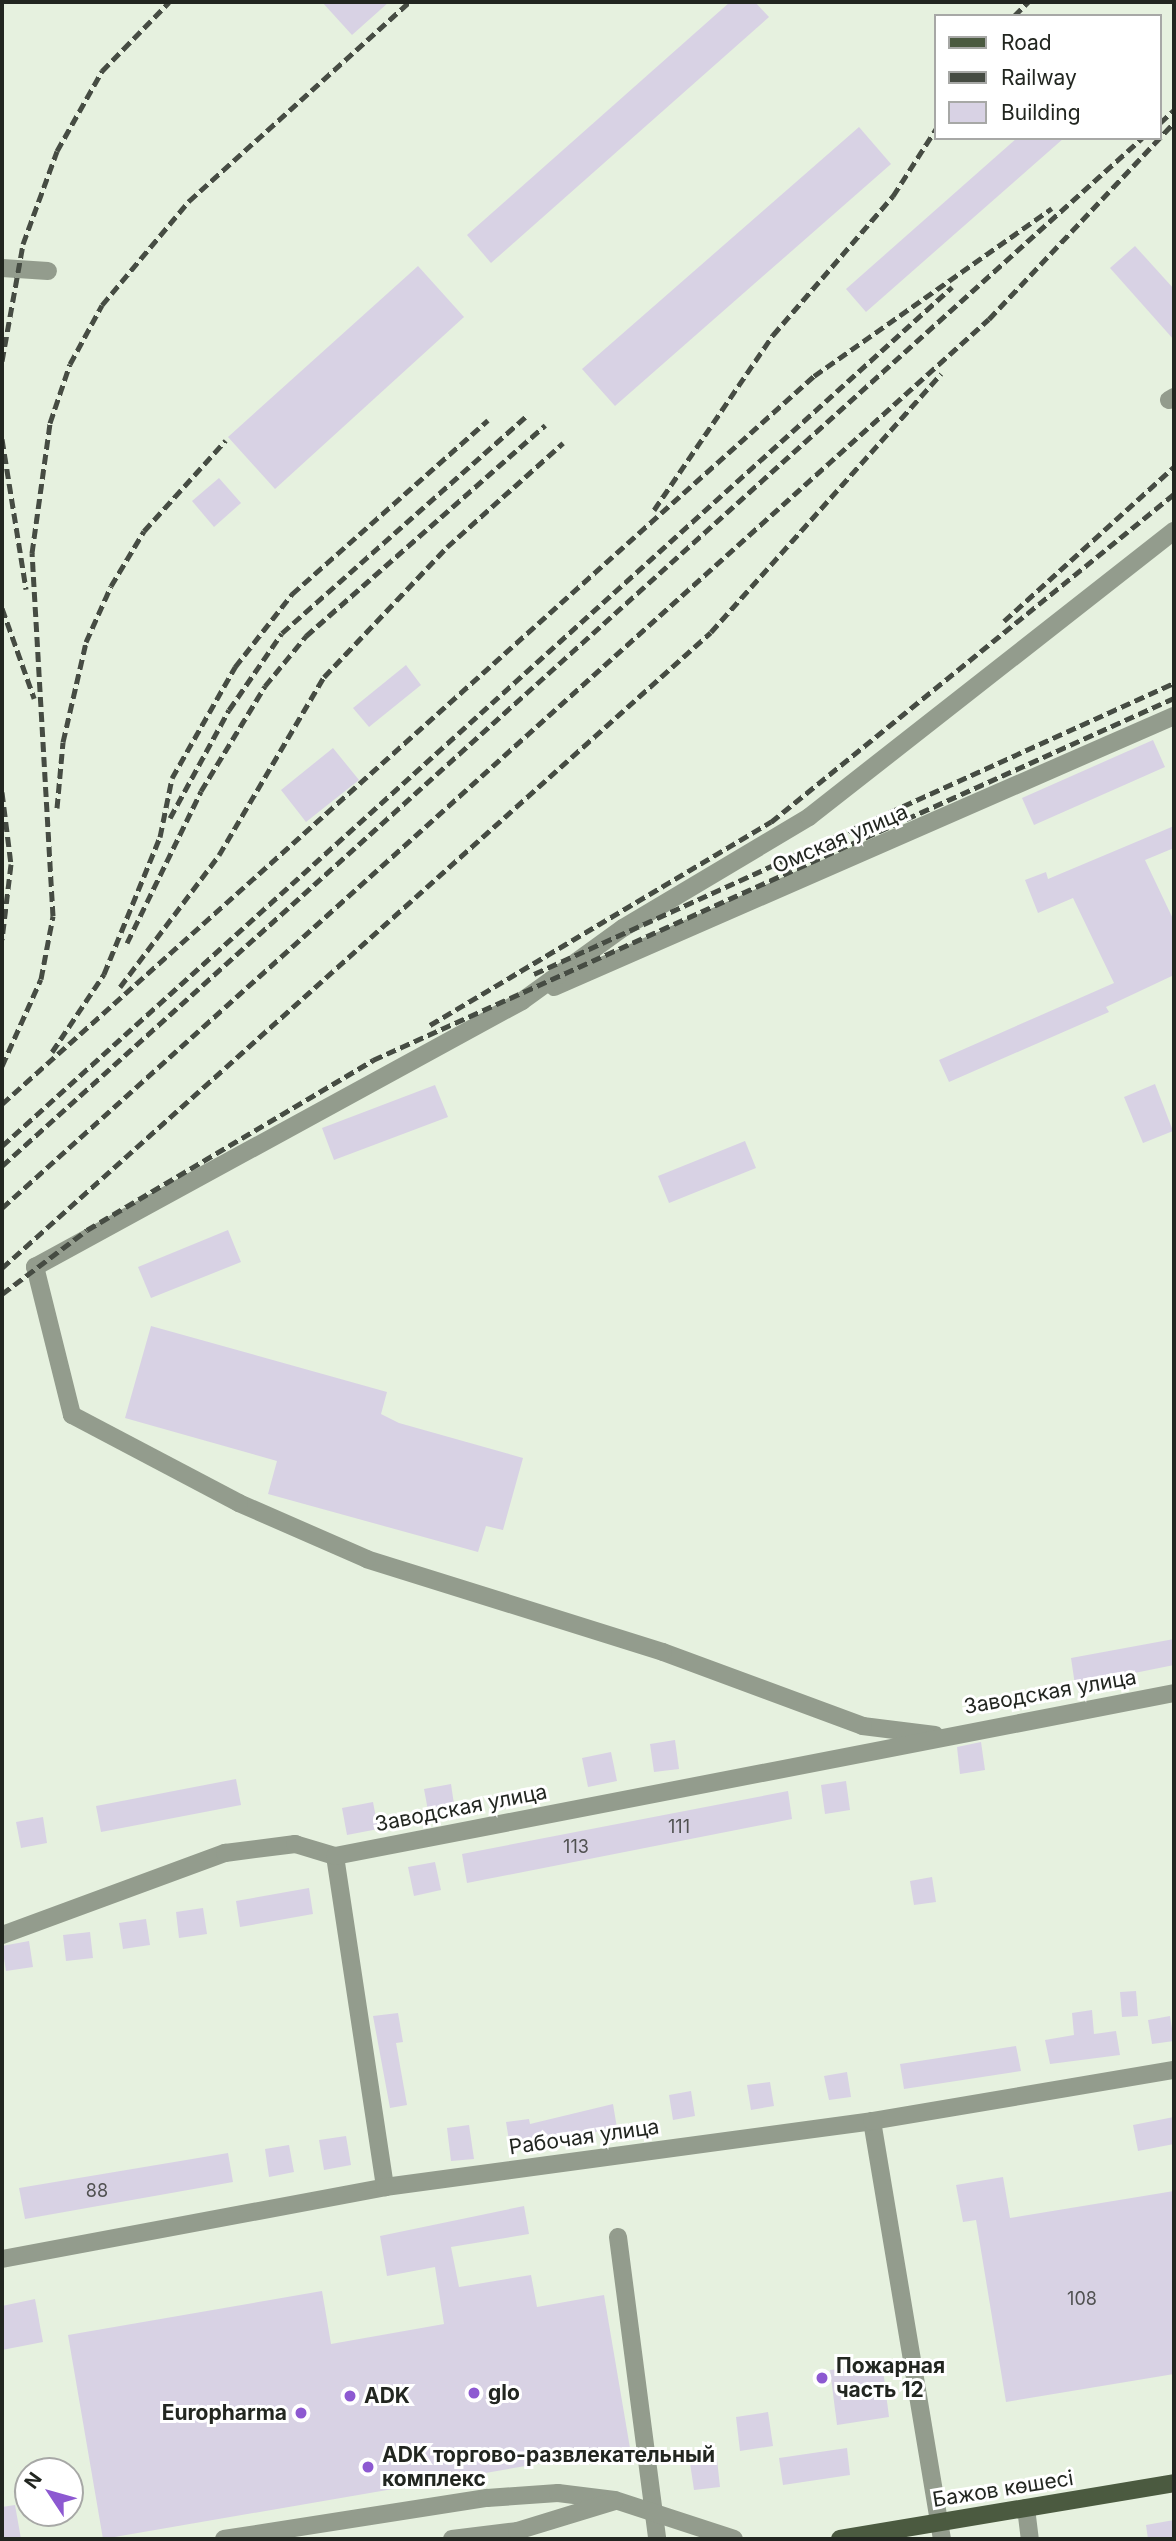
<!DOCTYPE html>
<meta charset="utf-8">
<style>
body{margin:0}
#map{position:relative;width:1176px;height:2541px;overflow:hidden;background:#e6f1df;font-family:Inter,sans-serif}
div>[style]{position:absolute}
[style*='--x']{left:calc(var(--x)*1px);top:calc(var(--y)*1px);width:calc(var(--w)*1px);rotate:calc(var(--a)*1deg)}
.building>*{inset:0;background:#d8d2e4}
.minor>*{height:18px;margin:-9px;padding:0 9px;transform-origin:9px;border-radius:9px;background:#939c8d}
.major>*{height:18px;margin:-9px;padding:0 9px;transform-origin:9px;border-radius:9px;background:#4b5a40}
.rail>*{height:5px;margin-top:-2.5px;transform-origin:0;background:repeating-linear-gradient(90deg,#464c43 0 10px,transparent 0 15px)}
.dots>*{width:19px;height:19px;translate:-50% -50%;box-sizing:border-box;border:4px solid #fff;border-radius:50%}
span{translate:-50% -50%;white-space:nowrap;text-align:center;line-height:1.15;-webkit-text-stroke:6px #fff;paint-order:stroke}
.number-label{font-size:18px;color:#505151}
.number-label span{-webkit-text-stroke-width:0}
.street-label{font-size:21px;color:#222620}
.poi-label{font-size:21px;color:#222620;font-weight:700}
.left{translate:0 -50%;text-align:left}
.right{translate:-100% -50%;text-align:right}
.frame{position:absolute;inset:0;border:4px solid #222620;pointer-events:none}
.legend{position:absolute;left:934px;top:14px;width:228px;height:126px;box-sizing:border-box;background:#fff;border:2px solid #a7a8a6;margin:0;padding:9px 12px;list-style:none;font-size:21px;color:#222620}
.legend li{display:flex;align-items:center;gap:14px;height:35px}
.legend b{width:35px;border:2px solid #a7a8a6}
.north{position:absolute;left:14px;top:2457px;width:70px;height:70px;box-sizing:border-box;background:#fff;border:2px solid #a7a8a6;border-radius:50%;rotate:306deg;font-size:19px;font-weight:700;line-height:28px;text-align:center;color:#222620}
.north::after{content:'';display:block;margin:auto;width:24px;height:32px;background:#8d59d1;clip-path:polygon(50% 0,100% 100%,50% 72%,0 100%)}
</style>
<div id="map">
<div class="building">
<i style="clip-path:polygon(322px 2px,389px 2px,352px 35px)"></i>
<i style="clip-path:polygon(730px 2px,755px 2px,769px 17px,491px 263px,467px 235px)"></i>
<i style="clip-path:polygon(859px 127px,891px 164px,615px 406px,582px 369px)"></i>
<i style="clip-path:polygon(1017px 138px,1064px 138px,866px 312px,846px 289px)"></i>
<i style="clip-path:polygon(1135px 246px,1174px 289px,1174px 340px,1110px 268px)"></i>
<i style="clip-path:polygon(418px 266px,464px 317px,275px 489px,228px 437px)"></i>
<i style="clip-path:polygon(219px 478px,241px 503px,214px 527px,192px 501px)"></i>
<i style="clip-path:polygon(406px 665px,421px 685px,369px 727px,353px 708px)"></i>
<i style="clip-path:polygon(1153px 740px,1165px 767px,1034px 825px,1022px 798px)"></i>
<i style="clip-path:polygon(333px 748px,359px 780px,306px 822px,281px 790px)"></i>
<i style="clip-path:polygon(1174px 826px,1174px 848px,1145px 860px,1174px 921px,1174px 975px,1106px 1007px,1109px 1012px,949px 1082px,939px 1060px,1114px 983px,1073px 898px,1038px 913px,1025px 880px,1046px 872px,1048px 879px)"></i>
<i style="clip-path:polygon(1155px 1084px,1173px 1131px,1143px 1143px,1124px 1097px)"></i>
<i style="clip-path:polygon(435px 1085px,448px 1117px,334px 1160px,322px 1128px)"></i>
<i style="clip-path:polygon(745px 1141px,756px 1168px,669px 1203px,658px 1176px)"></i>
<i style="clip-path:polygon(228px 1230px,241px 1262px,151px 1298px,138px 1267px)"></i>
<i style="clip-path:polygon(151px 1326px,387px 1392px,381px 1414px,399px 1423px,523px 1458px,503px 1530px,486px 1526px,478px 1552px,268px 1494px,277px 1461px,125px 1418px)"></i>
<i style="clip-path:polygon(1174px 1639px,1174px 1665px,1075px 1685px,1071px 1658px)"></i>
<i style="clip-path:polygon(675px 1740px,679px 1769px,654px 1772px,650px 1744px)"></i>
<i style="clip-path:polygon(981px 1742px,985px 1770px,960px 1774px,957px 1747px)"></i>
<i style="clip-path:polygon(611px 1752px,617px 1781px,588px 1787px,582px 1758px)"></i>
<i style="clip-path:polygon(236px 1779px,241px 1805px,101px 1832px,96px 1806px)"></i>
<i style="clip-path:polygon(846px 1781px,850px 1810px,825px 1814px,821px 1785px)"></i>
<i style="clip-path:polygon(451px 1784px,455px 1811px,429px 1816px,424px 1789px)"></i>
<i style="clip-path:polygon(788px 1791px,792px 1819px,467px 1883px,462px 1854px)"></i>
<i style="clip-path:polygon(373px 1802px,378px 1829px,347px 1835px,342px 1808px)"></i>
<i style="clip-path:polygon(43px 1817px,47px 1843px,21px 1848px,16px 1822px)"></i>
<i style="clip-path:polygon(435px 1862px,441px 1890px,414px 1896px,408px 1867px)"></i>
<i style="clip-path:polygon(932px 1877px,936px 1902px,914px 1905px,910px 1881px)"></i>
<i style="clip-path:polygon(309px 1888px,313px 1914px,240px 1927px,236px 1901px)"></i>
<i style="clip-path:polygon(203px 1908px,207px 1934px,179px 1938px,176px 1912px)"></i>
<i style="clip-path:polygon(146px 1919px,150px 1945px,123px 1949px,119px 1923px)"></i>
<i style="clip-path:polygon(90px 1932px,93px 1958px,66px 1961px,63px 1935px)"></i>
<i style="clip-path:polygon(29px 1941px,33px 1967px,6px 1971px,2px 1946px)"></i>
<i style="clip-path:polygon(1136px 1991px,1138px 2016px,1122px 2017px,1120px 1992px)"></i>
<i style="clip-path:polygon(1092px 2010px,1094px 2034px,1116px 2031px,1120px 2055px,1050px 2064px,1045px 2040px,1074px 2035px,1072px 2013px)"></i>
<i style="clip-path:polygon(398px 2013px,403px 2042px,396px 2043px,407px 2105px,390px 2108px,373px 2016px)"></i>
<i style="clip-path:polygon(1170px 2016px,1174px 2041px,1152px 2044px,1148px 2020px)"></i>
<i style="clip-path:polygon(1016px 2046px,1021px 2071px,904px 2089px,900px 2064px)"></i>
<i style="clip-path:polygon(847px 2072px,851px 2097px,829px 2100px,824px 2076px)"></i>
<i style="clip-path:polygon(770px 2082px,774px 2106px,751px 2110px,747px 2085px)"></i>
<i style="clip-path:polygon(691px 2091px,695px 2116px,673px 2120px,669px 2095px)"></i>
<i style="clip-path:polygon(613px 2104px,617px 2128px,510px 2147px,506px 2122px,529px 2119px,530px 2124px)"></i>
<i style="clip-path:polygon(1174px 2117px,1174px 2144px,1138px 2151px,1133px 2125px)"></i>
<i style="clip-path:polygon(469px 2125px,474px 2159px,451px 2161px,447px 2128px)"></i>
<i style="clip-path:polygon(346px 2136px,351px 2165px,324px 2170px,319px 2140px)"></i>
<i style="clip-path:polygon(289px 2145px,294px 2172px,269px 2177px,265px 2149px)"></i>
<i style="clip-path:polygon(228px 2153px,233px 2182px,25px 2219px,19px 2188px)"></i>
<i style="clip-path:polygon(1003px 2177px,1010px 2218px,1174px 2191px,1174px 2374px,1006px 2402px,976px 2220px,963px 2222px,956px 2185px)"></i>
<i style="clip-path:polygon(524px 2206px,529px 2234px,451px 2247px,459px 2287px,531px 2275px,537px 2307px,604px 2295px,630px 2448px,103px 2539px,68px 2335px,322px 2291px,331px 2344px,444px 2324px,435px 2267px,387px 2276px,380px 2236px)"></i>
<i style="clip-path:polygon(35px 2299px,43px 2342px,2px 2350px,2px 2306px)"></i>
<i style="clip-path:polygon(882px 2362px,889px 2417px,837px 2425px,830px 2370px)"></i>
<i style="clip-path:polygon(768px 2412px,773px 2446px,740px 2451px,736px 2417px)"></i>
<i style="clip-path:polygon(847px 2448px,850px 2475px,783px 2485px,779px 2458px)"></i>
<i style="clip-path:polygon(717px 2459px,720px 2487px,694px 2490px,690px 2463px)"></i>
<i style="clip-path:polygon(15px 2505px,21px 2539px,2px 2539px,2px 2507px)"></i>
<i style="clip-path:polygon(1174px 2520px,1174px 2539px,1148px 2539px,1146px 2525px)"></i>
</div>
<div class="minor">
<i style="--x:2;--y:268;--w:46;--a:3.7"></i>
<i style="--x:1169;--y:400;--w:6;--a:-31"></i>
<i style="--x:554;--y:987;--w:677;--a:-23.61"></i>
<i style="--x:935;--y:1735;--w:73;--a:-172.9"></i>
<i style="--x:863;--y:1726;--w:213;--a:-159.7"></i>
<i style="--x:663;--y:1652;--w:310;--a:-162.6"></i>
<i style="--x:367;--y:1559;--w:140;--a:-156.4"></i>
<i style="--x:239;--y:1503;--w:189;--a:-152.2"></i>
<i style="--x:72;--y:1415;--w:153;--a:-104"></i>
<i style="--x:35;--y:1267;--w:555;--a:-28.64"></i>
<i style="--x:522;--y:1001;--w:125;--a:-35.9"></i>
<i style="--x:623;--y:928;--w:217;--a:-30.8"></i>
<i style="--x:809;--y:817;--w:464;--a:-38.1"></i>
<i style="--x:335;--y:1856;--w:335;--a:81.4"></i>
<i style="--x:2;--y:1935;--w:238;--a:-20.2"></i>
<i style="--x:225;--y:1853;--w:71;--a:-7.3"></i>
<i style="--x:295;--y:1844;--w:42;--a:16.7"></i>
<i style="--x:335;--y:1856;--w:855;--a:-10.99"></i>
<i style="--x:872;--y:2121;--w:424;--a:80.5"></i>
<i style="--x:618;--y:2237;--w:305;--a:82.6"></i>
<i style="--x:2;--y:2259;--w:390;--a:-10.6"></i>
<i style="--x:385;--y:2187;--w:491;--a:-7.7"></i>
<i style="--x:872;--y:2121;--w:306;--a:-9.6"></i>
<i style="--x:1026;--y:2508;--w:31;--a:83"></i>
<i style="--x:224;--y:2539;--w:266;--a:-8.9"></i>
<i style="--x:487;--y:2498;--w:71;--a:-4"></i>
<i style="--x:558;--y:2493;--w:57;--a:7"></i>
<i style="--x:615;--y:2500;--w:125;--a:18.1"></i>
<i style="--x:452;--y:2539;--w:65;--a:-7"></i>
<i style="--x:517;--y:2531;--w:102;--a:-17"></i>
</div>
<div class="major">
<i style="--x:840;--y:2539;--w:339;--a:-9.5"></i>
</div>
<div class="rail">
<i style="--x:1014;--y:16;--w:20;--a:-45"></i>
<i style="--x:1160;--y:123;--w:19;--a:-43"></i>
<i style="--x:2;--y:361;--w:119;--a:-79.8"></i>
<i style="--x:23;--y:244;--w:99;--a:-69.9"></i>
<i style="--x:57;--y:151;--w:92;--a:-60.6"></i>
<i style="--x:102;--y:71;--w:96;--a:-45.8"></i>
<i style="--x:2;--y:439;--w:152;--a:80.9"></i>
<i style="--x:654;--y:510;--w:212;--a:-55.8"></i>
<i style="--x:773;--y:335;--w:184;--a:-49.2"></i>
<i style="--x:893;--y:196;--w:80;--a:-57.3"></i>
<i style="--x:2;--y:608;--w:96;--a:70.4"></i>
<i style="--x:1004;--y:621;--w:229;--a:-42.2"></i>
<i style="--x:2;--y:792;--w:73;--a:82.9"></i>
<i style="--x:11;--y:864;--w:76;--a:96.8"></i>
<i style="--x:57;--y:808;--w:66;--a:-84.8"></i>
<i style="--x:63;--y:742;--w:103;--a:-77"></i>
<i style="--x:86;--y:642;--w:61;--a:-65.9"></i>
<i style="--x:111;--y:586;--w:64;--a:-59"></i>
<i style="--x:144;--y:531;--w:122;--a:-48"></i>
<i style="--x:170;--y:818;--w:123;--a:-61.4"></i>
<i style="--x:229;--y:710;--w:93;--a:-55.5"></i>
<i style="--x:282;--y:633;--w:327;--a:-41.6"></i>
<i style="--x:127;--y:943;--w:169;--a:-64"></i>
<i style="--x:201;--y:791;--w:123;--a:-58.6"></i>
<i style="--x:265;--y:686;--w:65;--a:-50.6"></i>
<i style="--x:306;--y:636;--w:319;--a:-41.4"></i>
<i style="--x:534;--y:974;--w:703;--a:-24.45"></i>
<i style="--x:120;--y:987;--w:165;--a:-53.1"></i>
<i style="--x:219;--y:855;--w:207;--a:-59.5"></i>
<i style="--x:324;--y:677;--w:179;--a:-46.6"></i>
<i style="--x:447;--y:547;--w:156;--a:-41.9"></i>
<i style="--x:430;--y:1025;--w:397;--a:-30.8"></i>
<i style="--x:771;--y:822;--w:520;--a:-39.14"></i>
<i style="--x:52;--y:1052;--w:94;--a:-56.3"></i>
<i style="--x:104;--y:974;--w:148;--a:-67.8"></i>
<i style="--x:160;--y:837;--w:60;--a:-78.5"></i>
<i style="--x:172;--y:778;--w:128;--a:-60.4"></i>
<i style="--x:235;--y:667;--w:93;--a:-52"></i>
<i style="--x:292;--y:594;--w:262;--a:-41.6"></i>
<i style="--x:2;--y:1066;--w:95;--a:-65.9"></i>
<i style="--x:41;--y:979;--w:64;--a:-79.2"></i>
<i style="--x:53;--y:916;--w:364;--a:-93.3"></i>
<i style="--x:32;--y:553;--w:131;--a:-82.1"></i>
<i style="--x:50;--y:423;--w:62;--a:-71.3"></i>
<i style="--x:70;--y:364;--w:67;--a:-61.5"></i>
<i style="--x:102;--y:305;--w:136;--a:-50.1"></i>
<i style="--x:189;--y:201;--w:297;--a:-42.1"></i>
<i style="--x:2;--y:1104;--w:1091;--a:-41.88"></i>
<i style="--x:814;--y:376;--w:291;--a:-35.2"></i>
<i style="--x:2;--y:1146;--w:1281;--a:-42.12"></i>
<i style="--x:2;--y:1166;--w:1535;--a:-42.04"></i>
<i style="--x:2;--y:1208;--w:1328;--a:-42.01"></i>
<i style="--x:989;--y:319;--w:270;--a:-46.7"></i>
<i style="--x:2;--y:1268;--w:952;--a:-41.89"></i>
<i style="--x:711;--y:632;--w:346;--a:-48.3"></i>
<i style="--x:2;--y:1294;--w:106;--a:-37"></i>
<i style="--x:87;--y:1230;--w:333;--a:-30.7"></i>
<i style="--x:373;--y:1060;--w:879;--a:-24.32"></i>
</div>
<div class="dots">
<i style="left:822px;top:2378px;background:#8d59d1"></i>
<i style="left:474px;top:2393px;background:#8d59d1"></i>
<i style="left:350px;top:2396px;background:#8d59d1"></i>
<i style="left:301px;top:2413px;background:#8d59d1"></i>
<i style="left:368px;top:2467px;background:#8d59d1"></i>
</div>
<div class="number-label">
<span style="left:679px;top:1827px">111</span>
<span style="left:576px;top:1847px">113</span>
<span style="left:97px;top:2191px">88</span>
<span style="left:1082px;top:2299px">108</span>
</div>
<div class="street-label">
<span style="left:840px;top:839px;rotate:-23deg">Омская улица</span>
<span style="left:1050px;top:1692px;rotate:-10deg">Заводская улица</span>
<span style="left:461px;top:1808px;rotate:-11deg">Заводская улица</span>
<span style="left:584px;top:2137px;rotate:-8deg">Рабочая улица</span>
<span style="left:1003px;top:2489px;rotate:-9deg">Бажов көшесі</span>
</div>
<div class="poi-label">
<span class="left" style="left:836px;top:2378px">Пожарная<br>часть 12</span>
<span class="left" style="left:488px;top:2393px">glo</span>
<span class="left" style="left:364px;top:2396px">ADK</span>
<span class="right" style="left:287px;top:2413px">Europharma</span>
<span class="left" style="left:382px;top:2467px">ADK торгово-развлекательный<br>комплекс</span>
</div>
<div class="frame"></div>
<ul class="legend">
<li><b style="height:9px;background:#4b5a40"></b>Road</li>
<li><b style="height:9px;background:#464c43"></b>Railway</li>
<li><b style="height:19px;background:#d8d2e4"></b>Building</li>
</ul>
<div class="north">N</div>
</div>
